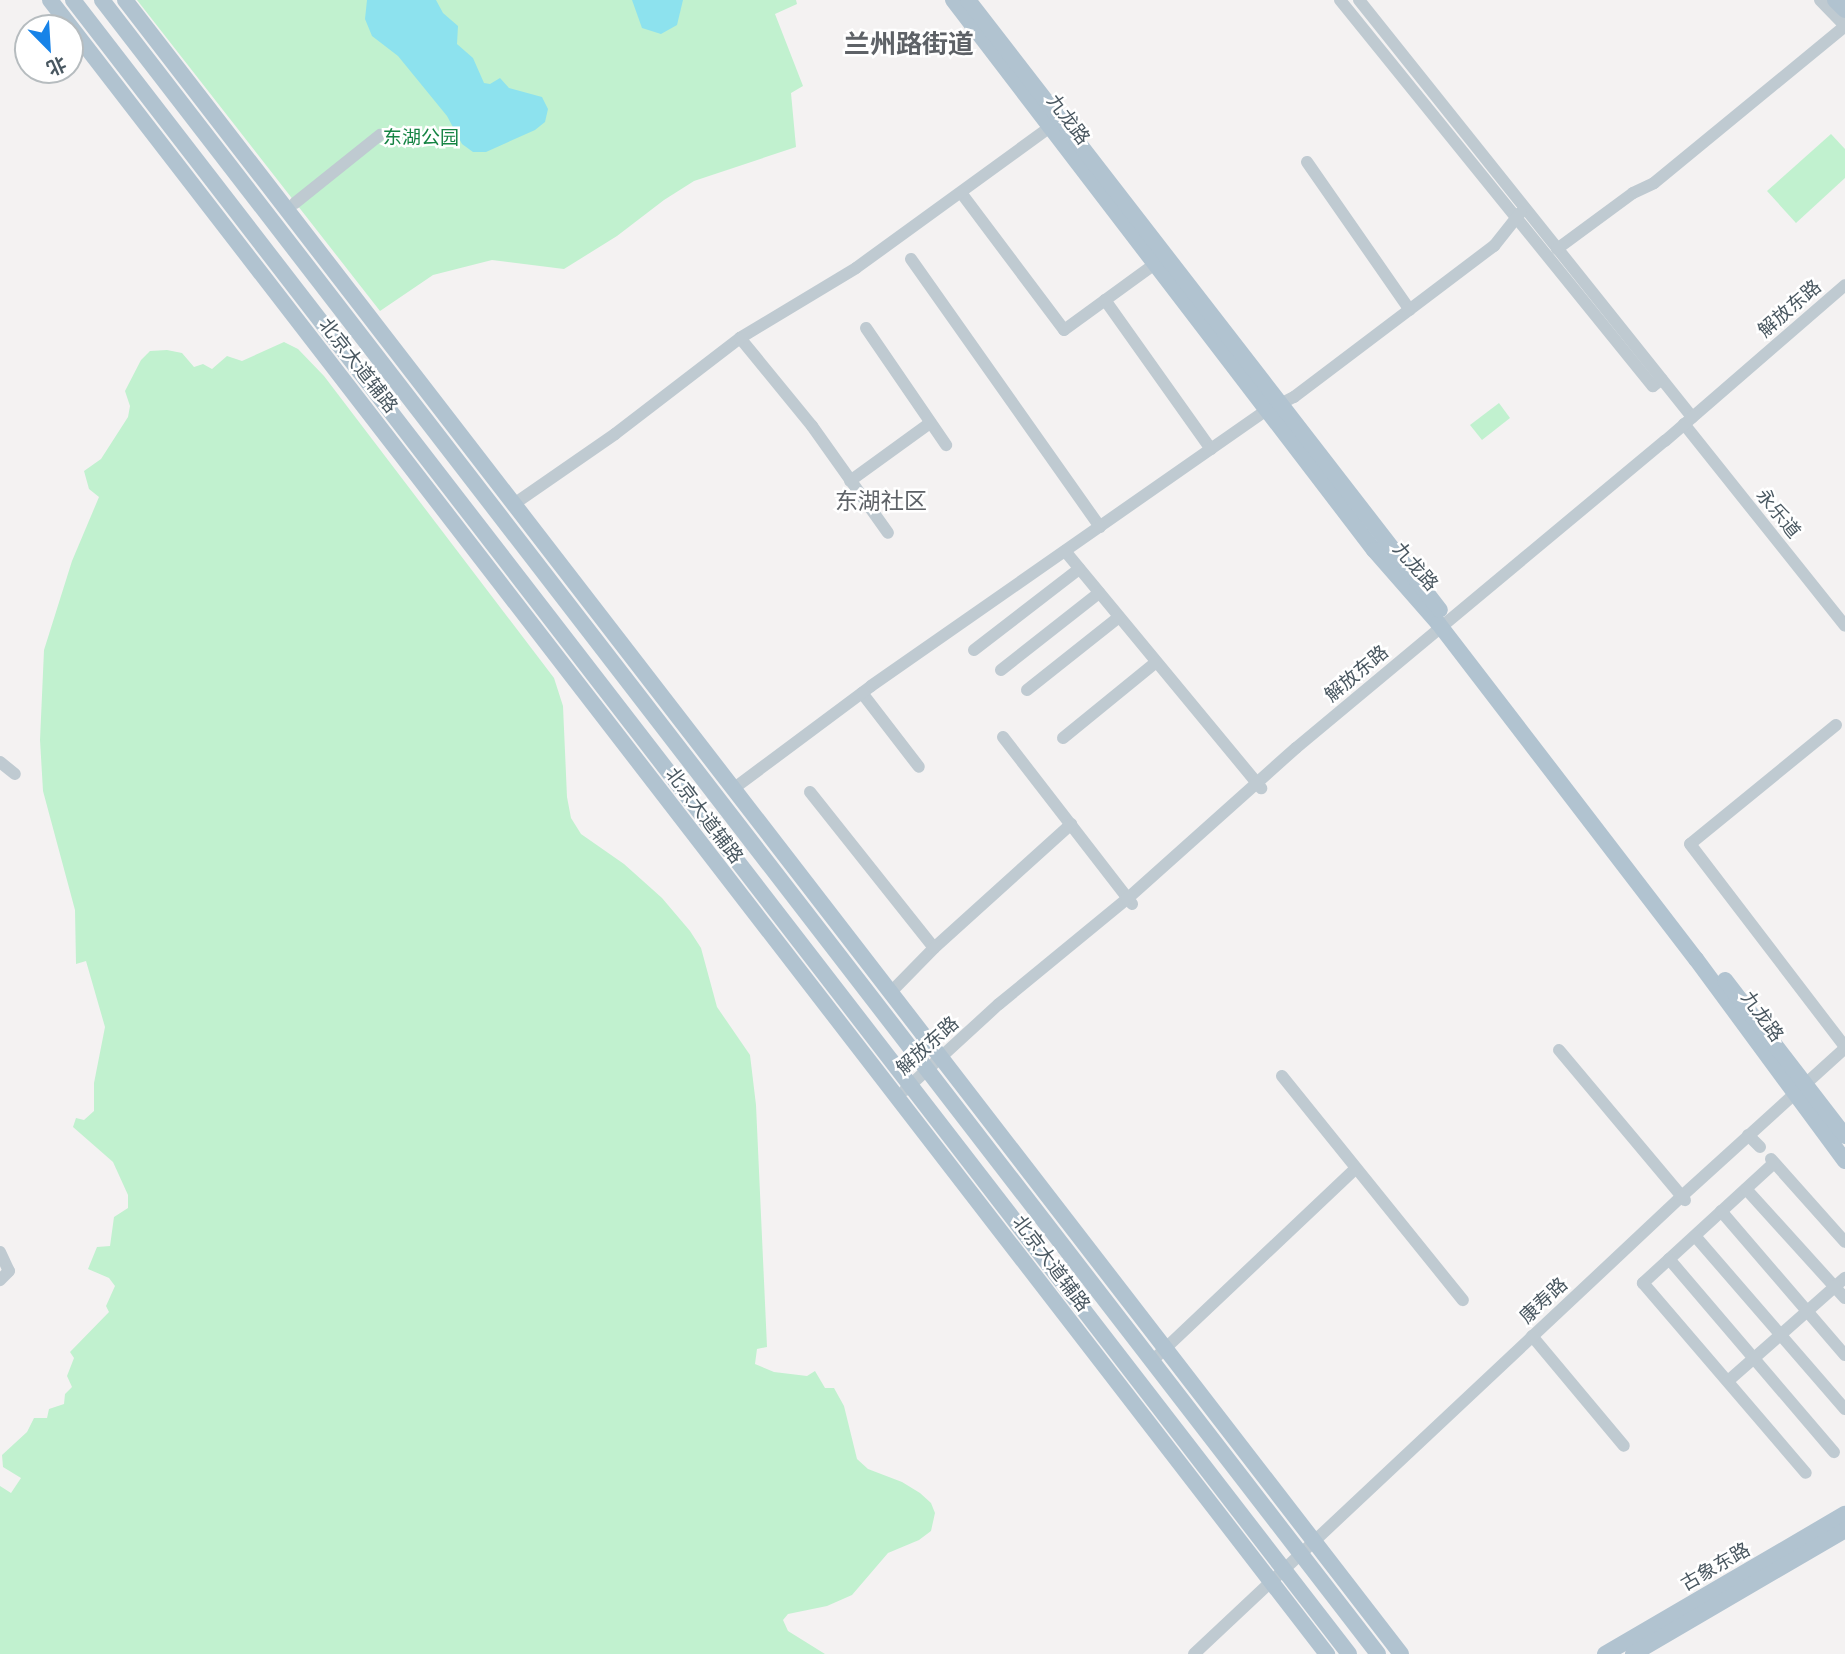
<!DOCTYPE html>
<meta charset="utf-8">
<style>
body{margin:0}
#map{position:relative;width:1845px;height:1654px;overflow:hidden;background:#f4f2f2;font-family:Barlow,"Noto Sans SC",sans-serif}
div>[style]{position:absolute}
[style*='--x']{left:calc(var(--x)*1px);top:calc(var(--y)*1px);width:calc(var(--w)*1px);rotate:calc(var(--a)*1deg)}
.green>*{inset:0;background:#c1f1cf}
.water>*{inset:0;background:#8de2ee}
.minor>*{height:12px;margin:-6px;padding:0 6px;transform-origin:6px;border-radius:6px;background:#bfcad1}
.major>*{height:16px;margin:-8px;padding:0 8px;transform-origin:8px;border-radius:8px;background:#b1c3d0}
span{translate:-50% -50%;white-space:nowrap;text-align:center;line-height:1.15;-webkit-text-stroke:5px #fff;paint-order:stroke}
.street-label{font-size:19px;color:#495760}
.park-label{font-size:19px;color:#168444}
.quarter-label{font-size:23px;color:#5e6267}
.district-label{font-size:26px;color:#5e6267;font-weight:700}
.north{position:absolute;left:14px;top:14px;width:70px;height:70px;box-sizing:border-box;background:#fff;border:2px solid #b6bcbf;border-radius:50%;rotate:156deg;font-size:19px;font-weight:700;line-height:28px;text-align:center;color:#495760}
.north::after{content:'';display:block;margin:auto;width:24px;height:32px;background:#1783e8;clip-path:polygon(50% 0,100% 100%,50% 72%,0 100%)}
</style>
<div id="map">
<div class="green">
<i style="clip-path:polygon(137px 0,796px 0,797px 4px,775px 14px,803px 86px,791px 93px,796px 147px,694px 181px,664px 200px,617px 236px,564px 269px,492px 260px,433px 275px,380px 311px)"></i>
<i style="clip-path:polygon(1831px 134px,1845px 149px,1845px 178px,1796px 223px,1767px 191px)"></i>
<i style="clip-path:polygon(284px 342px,298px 349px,324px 376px,554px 678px,563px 706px,567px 797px,571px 818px,581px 834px,624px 864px,662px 898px,690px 931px,701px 948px,717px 1007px,750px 1055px,756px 1105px,767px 1347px,757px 1349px,755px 1364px,774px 1372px,807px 1376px,815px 1371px,825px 1388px,834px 1388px,844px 1406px,857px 1459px,868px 1469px,902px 1482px,920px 1493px,931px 1503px,935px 1513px,931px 1531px,919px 1540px,888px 1553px,852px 1595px,827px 1606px,788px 1614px,783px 1620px,788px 1631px,825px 1654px,0 1654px,0 1486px,11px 1493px,21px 1478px,3px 1467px,2px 1455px,27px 1432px,34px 1418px,47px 1418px,49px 1409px,64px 1404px,65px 1394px,72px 1387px,67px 1376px,74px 1358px,70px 1352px,109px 1312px,106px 1306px,115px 1286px,109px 1278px,88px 1269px,97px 1247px,110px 1246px,114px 1217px,128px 1208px,128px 1195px,113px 1162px,73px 1127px,76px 1118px,84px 1120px,94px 1111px,94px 1083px,105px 1027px,86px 961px,76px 964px,75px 910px,43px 791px,40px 740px,44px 650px,72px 561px,99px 497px,89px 489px,84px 471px,101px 459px,128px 417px,130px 406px,125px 391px,141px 360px,150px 351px,167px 350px,182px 353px,194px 367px,203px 364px,212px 369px,227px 356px,242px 361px)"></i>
<i style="clip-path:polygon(1499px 403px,1510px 418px,1482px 440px,1470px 425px)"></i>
</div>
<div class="water">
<i style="clip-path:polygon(367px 0,436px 0,443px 13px,458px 26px,457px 44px,473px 58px,484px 83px,490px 84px,500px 78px,509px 88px,542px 97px,548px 109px,545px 122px,535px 130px,486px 152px,473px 152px,462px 144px,447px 116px,398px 56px,372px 36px,365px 19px)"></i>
<i style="clip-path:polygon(632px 0,683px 0,677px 25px,661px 34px,642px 28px)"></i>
</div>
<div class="minor">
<i style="--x:1340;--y:0;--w:497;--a:51"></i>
<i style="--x:1653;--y:386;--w:11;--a:-38"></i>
<i style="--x:1359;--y:0;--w:534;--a:51.39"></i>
<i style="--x:1820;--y:0;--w:36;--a:46"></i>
<i style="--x:1307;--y:162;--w:180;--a:55.2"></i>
<i style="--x:962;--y:194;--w:170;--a:53.1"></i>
<i style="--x:1064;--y:330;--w:112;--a:-36"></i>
<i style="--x:295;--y:203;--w:109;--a:-38.7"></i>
<i style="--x:1557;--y:249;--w:94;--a:-36.4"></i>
<i style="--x:1633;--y:193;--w:23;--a:-25"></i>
<i style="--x:1654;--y:183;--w:247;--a:-39.4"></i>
<i style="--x:911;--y:259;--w:328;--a:54.8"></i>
<i style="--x:1105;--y:300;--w:183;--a:54.6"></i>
<i style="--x:866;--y:328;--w:142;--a:55.6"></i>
<i style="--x:740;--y:338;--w:114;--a:50.7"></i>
<i style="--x:812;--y:426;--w:131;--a:54.6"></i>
<i style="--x:1280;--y:404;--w:16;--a:-27"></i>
<i style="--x:1294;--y:397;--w:251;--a:-37.1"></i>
<i style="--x:1494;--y:246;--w:43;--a:-51.5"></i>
<i style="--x:1684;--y:424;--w:258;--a:51.4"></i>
<i style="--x:850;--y:481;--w:99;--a:-35.9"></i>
<i style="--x:514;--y:504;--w:123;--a:-34.7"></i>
<i style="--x:615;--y:434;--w:158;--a:-37.5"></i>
<i style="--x:740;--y:338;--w:135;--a:-31.1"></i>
<i style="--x:856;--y:268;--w:238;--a:-36"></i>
<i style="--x:1065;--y:551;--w:308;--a:50.4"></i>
<i style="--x:974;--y:650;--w:133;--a:-37.6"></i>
<i style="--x:1001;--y:670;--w:125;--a:-38.2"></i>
<i style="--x:1027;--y:690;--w:117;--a:-38.4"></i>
<i style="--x:862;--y:693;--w:93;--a:52.4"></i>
<i style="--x:1836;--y:725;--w:188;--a:140.8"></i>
<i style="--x:1690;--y:844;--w:255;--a:52.6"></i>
<i style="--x:1003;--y:737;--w:211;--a:52.3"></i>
<i style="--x:1063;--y:738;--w:119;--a:-39.2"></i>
<i style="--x:0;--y:762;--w:19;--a:39"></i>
<i style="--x:733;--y:789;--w:172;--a:-36.7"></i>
<i style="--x:871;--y:686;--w:483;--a:-34.9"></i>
<i style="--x:810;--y:792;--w:199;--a:51.5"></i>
<i style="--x:890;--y:993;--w:63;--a:-45.6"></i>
<i style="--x:934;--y:948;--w:185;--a:-42.1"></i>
<i style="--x:1559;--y:1050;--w:196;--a:50"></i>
<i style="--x:1282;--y:1076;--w:288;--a:51.1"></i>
<i style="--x:905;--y:1090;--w:127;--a:-42.5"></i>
<i style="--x:999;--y:1004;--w:166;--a:-39.4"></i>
<i style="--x:1127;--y:899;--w:227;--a:-41.8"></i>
<i style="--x:1296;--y:748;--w:480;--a:-39.8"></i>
<i style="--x:1665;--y:441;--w:238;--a:-40.9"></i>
<i style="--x:1748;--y:1135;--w:17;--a:45"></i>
<i style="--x:1771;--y:1159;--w:111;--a:48.3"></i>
<i style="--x:1774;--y:1163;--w:178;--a:137.5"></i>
<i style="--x:1643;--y:1283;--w:250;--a:49.4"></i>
<i style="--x:1746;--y:1189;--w:147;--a:47.8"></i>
<i style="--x:1721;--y:1211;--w:190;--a:49.3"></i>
<i style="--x:1695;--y:1236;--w:229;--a:49.1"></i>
<i style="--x:0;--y:1252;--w:21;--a:65"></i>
<i style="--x:9;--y:1271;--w:13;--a:135"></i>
<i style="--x:1669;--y:1259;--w:254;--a:49.5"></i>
<i style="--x:1532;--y:1336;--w:143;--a:50.1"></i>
<i style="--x:1152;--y:1361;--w:279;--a:-43.4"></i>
<i style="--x:1728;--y:1381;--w:156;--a:-41.4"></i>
<i style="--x:1194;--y:1654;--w:669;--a:-43.18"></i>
<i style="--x:1682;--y:1196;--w:220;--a:-42.2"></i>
</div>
<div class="major">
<i style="--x:50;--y:0;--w:2090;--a:52.33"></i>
<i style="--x:73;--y:0;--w:2089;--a:52.35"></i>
<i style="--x:102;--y:0;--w:2089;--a:52.35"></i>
<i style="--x:125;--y:0;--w:2089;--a:52.35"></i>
<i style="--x:953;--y:0;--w:693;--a:52.57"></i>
<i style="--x:1374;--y:550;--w:97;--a:48.8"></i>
<i style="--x:1438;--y:623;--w:424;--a:52.5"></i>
<i style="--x:1696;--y:959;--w:251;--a:53.6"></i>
<i style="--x:968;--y:0;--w:771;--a:52.27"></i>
<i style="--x:1835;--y:0;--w:14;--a:45"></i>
<i style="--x:1725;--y:980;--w:197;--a:52.4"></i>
<i style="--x:1605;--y:1654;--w:278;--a:-30.3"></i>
<i style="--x:1633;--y:1654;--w:246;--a:-30.3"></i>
</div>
<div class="street-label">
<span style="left:1069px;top:119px;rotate:53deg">九龙路</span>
<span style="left:1789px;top:308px;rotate:-41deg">解放东路</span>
<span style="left:359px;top:365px;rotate:52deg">北京大道辅路</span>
<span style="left:1779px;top:513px;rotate:51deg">永乐道</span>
<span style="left:1416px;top:566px;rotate:49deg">九龙路</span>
<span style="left:1356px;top:673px;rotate:-40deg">解放东路</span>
<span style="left:705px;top:815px;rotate:53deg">北京大道辅路</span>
<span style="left:1763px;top:1016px;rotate:54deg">九龙路</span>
<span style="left:927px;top:1045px;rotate:-42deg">解放东路</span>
<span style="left:1052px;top:1263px;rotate:53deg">北京大道辅路</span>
<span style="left:1543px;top:1300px;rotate:-43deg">康寿路</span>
<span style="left:1715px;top:1566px;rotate:-30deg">古象东路</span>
</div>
<div class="park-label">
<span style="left:421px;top:137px">东湖公园</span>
</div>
<div class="quarter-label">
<span style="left:881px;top:500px">东湖社区</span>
</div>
<div class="district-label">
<span style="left:909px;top:43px">兰州路街道</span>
</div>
<div class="north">北</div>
</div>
